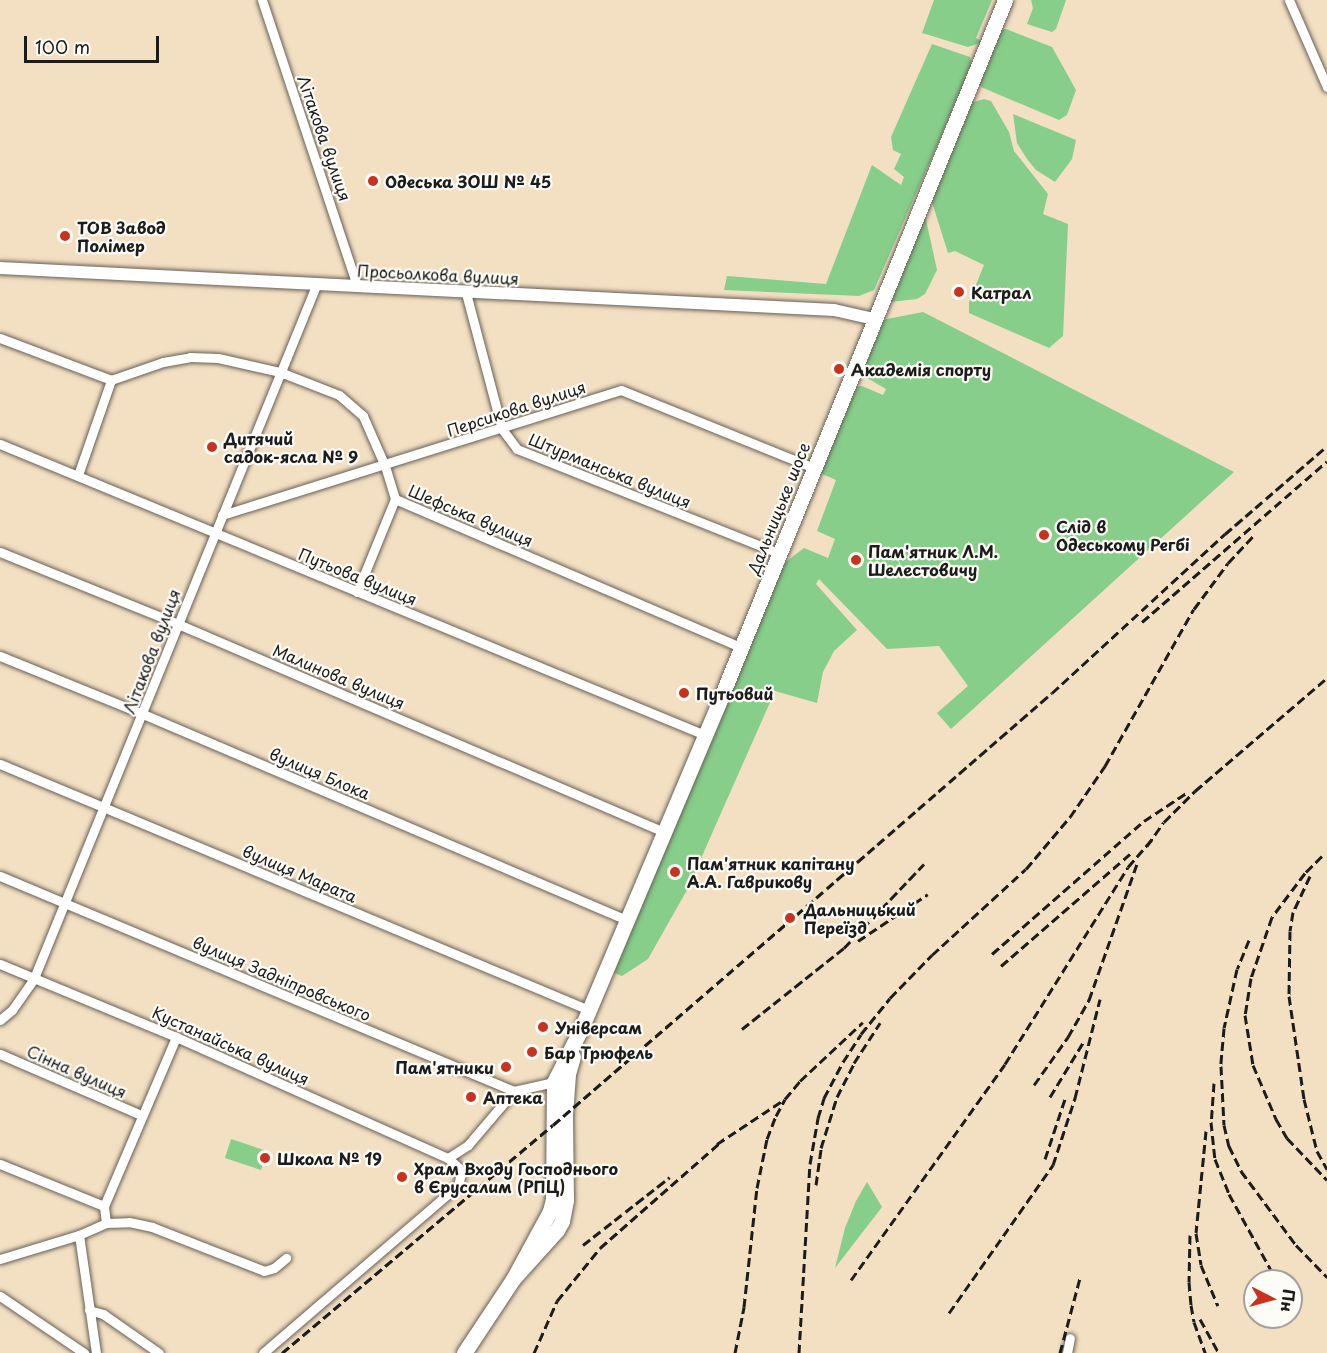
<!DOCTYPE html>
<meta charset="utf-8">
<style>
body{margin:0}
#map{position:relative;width:1327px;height:1353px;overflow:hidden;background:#f3dfc2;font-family:"Playpen Sans",sans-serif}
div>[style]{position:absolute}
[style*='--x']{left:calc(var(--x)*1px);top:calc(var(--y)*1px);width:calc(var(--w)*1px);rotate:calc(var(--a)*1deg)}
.green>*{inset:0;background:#86ce8a}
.roads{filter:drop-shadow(0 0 2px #676056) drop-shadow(0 0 2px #676056)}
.minor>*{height:9px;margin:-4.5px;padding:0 4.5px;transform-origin:4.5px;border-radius:4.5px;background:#fff}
.tertiary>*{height:12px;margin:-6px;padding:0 6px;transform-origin:6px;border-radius:6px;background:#fff}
.primary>*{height:15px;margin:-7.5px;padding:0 7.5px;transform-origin:7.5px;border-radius:7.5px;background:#fff}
.rail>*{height:3px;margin-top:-1.5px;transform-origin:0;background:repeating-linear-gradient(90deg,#1c1c1c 0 9px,transparent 0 13.5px)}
.dots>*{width:16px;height:16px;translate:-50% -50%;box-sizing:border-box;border:3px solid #fdfcf7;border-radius:50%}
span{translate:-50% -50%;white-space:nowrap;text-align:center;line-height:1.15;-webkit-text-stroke:4.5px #fdfcf7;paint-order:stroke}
.street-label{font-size:16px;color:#1c1c1c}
.poi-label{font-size:16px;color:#1c1c1c;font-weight:700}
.left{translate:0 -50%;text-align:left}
.right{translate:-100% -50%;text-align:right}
.north{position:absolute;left:1243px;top:1269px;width:60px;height:60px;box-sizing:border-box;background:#fdfcf7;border:2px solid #a3a29f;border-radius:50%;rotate:96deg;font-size:16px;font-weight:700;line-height:24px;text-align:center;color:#1c1c1c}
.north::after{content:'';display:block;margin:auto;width:21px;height:27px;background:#c8321e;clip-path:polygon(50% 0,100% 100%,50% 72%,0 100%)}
.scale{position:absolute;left:24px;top:36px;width:135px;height:27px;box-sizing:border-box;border:3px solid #1c1c1c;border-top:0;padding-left:8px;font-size:18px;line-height:21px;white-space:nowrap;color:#1c1c1c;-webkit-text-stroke:4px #fdfcf7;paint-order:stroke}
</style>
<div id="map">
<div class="green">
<i style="clip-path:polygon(934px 0,992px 0,976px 38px,983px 42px,968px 47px,922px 33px)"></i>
<i style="clip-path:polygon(1031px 0,1066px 0,1056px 29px,1052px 32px,1027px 24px,1033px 8px)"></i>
<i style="clip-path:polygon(1006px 29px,1052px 47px,1076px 90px,1067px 115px,1059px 120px,981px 87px,978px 80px,997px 31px)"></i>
<i style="clip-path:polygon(932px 44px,970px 57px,972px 65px,874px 290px,859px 296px,724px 290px,727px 276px,826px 284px,872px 165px,901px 185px,904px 177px,894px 169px,901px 154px,893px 150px,891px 137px)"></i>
<i style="clip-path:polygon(984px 99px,991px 101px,1009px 132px,1014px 151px,1048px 194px,1043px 214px,1068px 224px,1063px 336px,1049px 348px,969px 313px,969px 302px,984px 265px,955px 251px,948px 253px,931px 199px,967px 104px)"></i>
<i style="clip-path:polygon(1013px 114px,1076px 140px,1072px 159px,1055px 182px,1036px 170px,1027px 159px,1017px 143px)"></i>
<i style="clip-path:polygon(925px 215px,937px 270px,925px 294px,917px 299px,890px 302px)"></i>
<i style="clip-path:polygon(923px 312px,1234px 472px,951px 729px,937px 713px,968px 686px,939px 646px,887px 649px,819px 579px,816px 584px,857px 630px,834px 651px,823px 672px,817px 703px,775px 691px,687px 890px,648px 959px,622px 976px,614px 973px,783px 564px,804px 548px,828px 558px,835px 539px,817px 531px,836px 480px,820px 473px,856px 387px,862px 386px,883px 395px,886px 389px,862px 375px,882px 320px)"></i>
<i style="clip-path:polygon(231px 1139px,267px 1151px,261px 1170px,225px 1158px)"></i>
<i style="clip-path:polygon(867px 1182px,882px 1207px,835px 1268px,845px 1228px,856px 1201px)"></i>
</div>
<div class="roads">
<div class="minor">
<i style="--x:262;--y:0;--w:301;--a:71.6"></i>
<i style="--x:1289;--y:0;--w:95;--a:66.4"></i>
<i style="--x:466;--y:293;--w:141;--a:75.2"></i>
<i style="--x:502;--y:429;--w:25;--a:53"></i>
<i style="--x:517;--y:449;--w:282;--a:21.7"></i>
<i style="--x:0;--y:338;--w:119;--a:20.7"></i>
<i style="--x:111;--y:380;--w:55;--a:-19.1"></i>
<i style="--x:163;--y:362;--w:27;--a:-10"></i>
<i style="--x:190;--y:357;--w:28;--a:2"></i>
<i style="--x:218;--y:358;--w:64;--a:12.7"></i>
<i style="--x:280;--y:372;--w:63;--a:21.3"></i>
<i style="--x:339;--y:395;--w:32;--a:41"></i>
<i style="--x:363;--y:416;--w:55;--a:66.3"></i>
<i style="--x:385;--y:466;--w:34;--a:73"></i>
<i style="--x:395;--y:499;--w:376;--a:23.2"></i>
<i style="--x:0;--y:444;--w:763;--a:22.43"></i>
<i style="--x:78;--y:475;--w:101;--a:-70.8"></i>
<i style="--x:222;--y:515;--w:418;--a:-17.4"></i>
<i style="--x:621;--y:390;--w:208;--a:22"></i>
<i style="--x:0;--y:552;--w:192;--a:22"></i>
<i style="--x:178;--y:624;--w:529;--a:23.17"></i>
<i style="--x:357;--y:592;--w:100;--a:-67.8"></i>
<i style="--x:0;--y:656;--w:154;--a:22.1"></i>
<i style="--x:143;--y:714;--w:526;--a:23.06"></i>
<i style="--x:0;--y:764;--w:638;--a:22.67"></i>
<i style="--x:0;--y:876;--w:557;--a:22.7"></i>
<i style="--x:514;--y:1091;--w:41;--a:-12.7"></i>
<i style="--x:0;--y:964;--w:191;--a:22.5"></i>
<i style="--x:176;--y:1037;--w:298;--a:24"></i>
<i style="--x:0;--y:1020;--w:16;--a:-40"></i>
<i style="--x:12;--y:1010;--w:39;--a:-55"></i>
<i style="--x:34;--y:978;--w:750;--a:-67.84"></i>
<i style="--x:0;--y:1054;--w:154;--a:23.4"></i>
<i style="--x:0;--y:1164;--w:112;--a:22"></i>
<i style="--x:106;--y:1223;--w:17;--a:-97"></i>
<i style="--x:104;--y:1206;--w:184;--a:-66.9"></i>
<i style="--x:79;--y:1235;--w:119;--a:81.8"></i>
<i style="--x:0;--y:1259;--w:83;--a:-16.9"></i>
<i style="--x:79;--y:1235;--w:30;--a:-24"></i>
<i style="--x:106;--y:1223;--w:23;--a:-2"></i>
<i style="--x:129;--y:1222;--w:24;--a:12"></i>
<i style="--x:152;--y:1227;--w:120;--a:21.4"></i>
<i style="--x:264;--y:1271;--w:10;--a:-17"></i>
<i style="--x:274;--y:1268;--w:16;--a:-40"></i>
<i style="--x:0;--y:1296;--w:102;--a:34.2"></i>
<i style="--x:89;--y:1310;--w:15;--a:16"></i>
<i style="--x:103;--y:1314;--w:68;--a:34.9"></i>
<i style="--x:263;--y:1353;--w:257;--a:-40.7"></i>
<i style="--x:458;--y:1185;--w:11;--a:-75"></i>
<i style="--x:461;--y:1174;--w:6;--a:-108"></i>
<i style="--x:459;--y:1168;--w:15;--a:-138"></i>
<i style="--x:448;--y:1158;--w:24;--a:-33"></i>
<i style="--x:468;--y:1145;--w:71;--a:-49.6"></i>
<i style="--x:1067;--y:1353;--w:15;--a:-79"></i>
</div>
<div class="tertiary">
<i style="--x:0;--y:268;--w:835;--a:2.88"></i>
<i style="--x:834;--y:310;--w:41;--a:12.7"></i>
</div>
<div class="primary">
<i style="--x:513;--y:1279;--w:77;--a:-61.4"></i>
<i style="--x:550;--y:1211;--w:12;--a:-76"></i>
<i style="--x:553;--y:1199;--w:117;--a:-89.5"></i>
<i style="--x:554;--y:1082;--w:59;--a:-63"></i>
<i style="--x:581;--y:1029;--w:355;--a:-67.1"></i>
<i style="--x:719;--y:702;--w:758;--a:-67.83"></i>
<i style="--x:464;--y:1353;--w:89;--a:-56.5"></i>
<i style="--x:513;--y:1279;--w:66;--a:-48.1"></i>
<i style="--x:557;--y:1230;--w:10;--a:-61"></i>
<i style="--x:562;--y:1221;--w:21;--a:-79"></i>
<i style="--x:566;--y:1200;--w:85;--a:-90.7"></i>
<i style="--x:565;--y:1115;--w:41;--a:-85.8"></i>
<i style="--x:568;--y:1074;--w:18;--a:-74"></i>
</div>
</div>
<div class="rail">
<i style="--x:1142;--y:622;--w:245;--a:-41"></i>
<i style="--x:1147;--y:846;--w:29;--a:-55"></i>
<i style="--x:1164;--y:822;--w:44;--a:-45"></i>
<i style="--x:1195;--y:791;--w:174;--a:-40.6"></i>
<i style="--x:1322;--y:856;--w:24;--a:135"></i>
<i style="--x:1305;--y:873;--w:55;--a:126.9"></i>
<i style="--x:1272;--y:917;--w:65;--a:109"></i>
<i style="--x:1251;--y:978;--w:37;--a:99"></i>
<i style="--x:1245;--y:1015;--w:51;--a:80.9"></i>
<i style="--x:1253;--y:1065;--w:59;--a:66.9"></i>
<i style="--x:1276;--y:1119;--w:22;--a:60"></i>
<i style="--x:1287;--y:1138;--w:58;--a:46.4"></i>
<i style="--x:1310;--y:876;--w:40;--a:115"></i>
<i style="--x:1293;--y:912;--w:19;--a:99"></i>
<i style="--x:1290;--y:931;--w:65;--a:90.9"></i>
<i style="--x:1289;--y:996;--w:104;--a:81.7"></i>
<i style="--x:1304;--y:1099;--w:54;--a:76"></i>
<i style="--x:1317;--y:1151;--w:21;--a:61"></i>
<i style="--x:1249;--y:940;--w:31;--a:112"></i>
<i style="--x:1237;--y:969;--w:60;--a:102.4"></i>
<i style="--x:1224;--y:1028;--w:38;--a:95"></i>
<i style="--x:1221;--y:1066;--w:59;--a:87.1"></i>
<i style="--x:1224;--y:1125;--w:22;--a:77"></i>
<i style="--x:1229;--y:1146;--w:28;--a:64"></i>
<i style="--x:1241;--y:1171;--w:92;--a:53.4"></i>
<i style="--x:1296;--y:1245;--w:45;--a:45.9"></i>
<i style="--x:858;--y:941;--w:84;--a:-33.9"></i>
<i style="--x:992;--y:954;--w:202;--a:-41.2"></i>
<i style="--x:1144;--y:821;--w:53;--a:-33.4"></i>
<i style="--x:1001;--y:966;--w:171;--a:-41"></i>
<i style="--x:742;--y:1029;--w:130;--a:-38.5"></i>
<i style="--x:844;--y:948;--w:116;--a:-46.4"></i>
<i style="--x:1214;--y:1083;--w:39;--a:94"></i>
<i style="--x:1211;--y:1122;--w:37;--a:84"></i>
<i style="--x:1215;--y:1159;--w:38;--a:68"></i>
<i style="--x:1229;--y:1194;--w:99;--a:61.1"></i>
<i style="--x:1034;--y:1085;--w:59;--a:-54.7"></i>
<i style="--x:1068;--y:1037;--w:43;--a:-60.4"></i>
<i style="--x:1089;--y:1000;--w:144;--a:-70.6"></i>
<i style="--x:1050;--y:1097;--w:66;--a:-58.7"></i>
<i style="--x:1206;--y:1131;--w:102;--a:95.6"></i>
<i style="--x:1196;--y:1233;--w:32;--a:81"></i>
<i style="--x:1201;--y:1265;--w:44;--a:67.5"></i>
<i style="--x:717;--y:1144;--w:78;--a:-33.5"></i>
<i style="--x:1045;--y:1159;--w:63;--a:-71.6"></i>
<i style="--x:816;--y:1185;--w:37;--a:-82"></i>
<i style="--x:821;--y:1148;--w:53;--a:-72.6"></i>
<i style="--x:837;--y:1097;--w:38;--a:-63"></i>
<i style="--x:854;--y:1063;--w:48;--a:-57"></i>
<i style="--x:1190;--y:1235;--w:47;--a:91.2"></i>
<i style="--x:1189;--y:1282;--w:23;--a:85"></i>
<i style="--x:1191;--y:1305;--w:17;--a:80"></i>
<i style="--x:1194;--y:1322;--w:33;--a:70"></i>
<i style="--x:583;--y:1245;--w:110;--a:-38"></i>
<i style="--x:851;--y:1280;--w:265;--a:-54.5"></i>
<i style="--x:1005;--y:1064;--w:232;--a:-58"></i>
<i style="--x:1128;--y:867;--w:37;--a:-49"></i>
<i style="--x:949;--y:1313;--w:181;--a:-54.9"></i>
<i style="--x:1053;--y:1165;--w:71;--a:-71.8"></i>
<i style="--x:1075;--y:1098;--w:102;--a:-75.8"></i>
<i style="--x:1200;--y:1319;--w:39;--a:61"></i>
<i style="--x:282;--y:1353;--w:354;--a:-40.1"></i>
<i style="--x:553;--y:1125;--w:308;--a:-40.8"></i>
<i style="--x:786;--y:924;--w:352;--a:-41"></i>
<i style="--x:1052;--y:693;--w:235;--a:-42.6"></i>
<i style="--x:1225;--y:534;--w:135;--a:-40.8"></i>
<i style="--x:534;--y:1353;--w:57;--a:-66.1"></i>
<i style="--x:557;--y:1301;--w:68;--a:-50.9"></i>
<i style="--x:600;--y:1248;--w:165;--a:-41.3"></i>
<i style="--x:735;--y:1353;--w:47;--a:-78.9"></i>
<i style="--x:744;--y:1307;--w:120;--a:-83.8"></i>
<i style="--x:757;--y:1188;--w:50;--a:-78.5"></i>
<i style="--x:767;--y:1139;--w:25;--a:-69"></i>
<i style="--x:776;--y:1116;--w:19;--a:-62"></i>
<i style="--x:785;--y:1099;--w:23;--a:-50"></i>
<i style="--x:800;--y:1081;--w:86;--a:-43.1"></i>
<i style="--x:799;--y:1353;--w:189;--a:-86.7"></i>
<i style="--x:810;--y:1164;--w:47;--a:-80.1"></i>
<i style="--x:818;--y:1118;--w:21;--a:-73"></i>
<i style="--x:824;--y:1098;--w:41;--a:-62.2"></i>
<i style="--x:843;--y:1062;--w:33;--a:-57"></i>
<i style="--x:861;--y:1034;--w:46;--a:-51.1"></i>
<i style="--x:890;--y:998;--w:60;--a:-45.7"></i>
<i style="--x:932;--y:955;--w:127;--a:-42.5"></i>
<i style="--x:1026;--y:869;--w:68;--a:-49.8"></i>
<i style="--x:1070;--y:817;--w:62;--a:-55.5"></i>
<i style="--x:1105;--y:766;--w:180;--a:-60.5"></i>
<i style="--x:1194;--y:609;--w:57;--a:-53.5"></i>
<i style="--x:1228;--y:563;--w:37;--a:-47"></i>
<i style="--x:1060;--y:1353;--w:78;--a:-75.1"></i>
</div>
<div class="dots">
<i style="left:373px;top:181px;background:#c8321e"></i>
<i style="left:65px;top:236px;background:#c8321e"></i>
<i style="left:959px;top:292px;background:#c8321e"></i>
<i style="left:839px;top:369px;background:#c8321e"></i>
<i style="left:212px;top:447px;background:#c8321e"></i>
<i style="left:1044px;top:535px;background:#c8321e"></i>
<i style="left:856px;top:560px;background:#c8321e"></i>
<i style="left:684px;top:693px;background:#c8321e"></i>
<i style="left:675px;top:872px;background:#c8321e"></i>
<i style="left:790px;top:918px;background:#c8321e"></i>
<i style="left:543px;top:1027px;background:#c8321e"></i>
<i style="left:532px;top:1052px;background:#c8321e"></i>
<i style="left:506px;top:1067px;background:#c8321e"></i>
<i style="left:471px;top:1097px;background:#c8321e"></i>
<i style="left:265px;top:1158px;background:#c8321e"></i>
<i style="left:402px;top:1177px;background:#c8321e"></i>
</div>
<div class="street-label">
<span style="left:325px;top:138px;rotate:71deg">Літакова вулиця</span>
<span style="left:438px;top:274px;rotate:3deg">Просьолкова вулиця</span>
<span style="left:516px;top:408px;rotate:-18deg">Персикова вулиця</span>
<span style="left:610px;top:470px;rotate:22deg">Штурманська вулиця</span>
<span style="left:778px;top:508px;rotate:-68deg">Дальницьке шосе</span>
<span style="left:471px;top:515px;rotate:23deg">Шефська вулиця</span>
<span style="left:358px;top:576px;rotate:22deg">Путьова вулиця</span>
<span style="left:151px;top:651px;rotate:-69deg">Літакова вулиця</span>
<span style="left:339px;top:676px;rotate:23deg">Малинова вулиця</span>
<span style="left:320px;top:773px;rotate:23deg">вулиця Блока</span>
<span style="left:300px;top:873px;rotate:23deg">вулиця Марата</span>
<span style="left:282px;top:978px;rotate:23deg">вулиця Задніпровського</span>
<span style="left:231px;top:1045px;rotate:24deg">Кустанайська вулиця</span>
<span style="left:77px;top:1071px;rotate:24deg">Сінна вулиця</span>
</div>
<div class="poi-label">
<span class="left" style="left:385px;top:181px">Одеська ЗОШ № 45</span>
<span class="left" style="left:77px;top:236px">ТОВ Завод<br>Полімер</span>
<span class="left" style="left:971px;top:292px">Катрал</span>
<span class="left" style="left:851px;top:369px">Академія спорту</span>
<span class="left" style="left:224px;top:447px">Дитячий<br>садок-ясла № 9</span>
<span class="left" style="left:1056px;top:535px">Слід в<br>Одеському Регбі</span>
<span class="left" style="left:868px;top:560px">Пам'ятник Л.М.<br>Шелестовичу</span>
<span class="left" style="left:696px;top:693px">Путьовий</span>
<span class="left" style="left:687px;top:872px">Пам'ятник капітану<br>А.А. Гаврикову</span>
<span class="left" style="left:804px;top:918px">Дальницький<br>Переїзд</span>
<span class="left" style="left:555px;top:1027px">Універсам</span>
<span class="left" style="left:544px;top:1052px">Бар Трюфель</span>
<span class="right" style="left:494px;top:1067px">Пам'ятники</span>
<span class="left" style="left:483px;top:1097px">Аптека</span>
<span class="left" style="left:277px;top:1158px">Школа № 19</span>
<span class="left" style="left:414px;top:1177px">Храм Входу Господнього<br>в Єрусалим (РПЦ)</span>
</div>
<div class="north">Пн</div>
<div class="scale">100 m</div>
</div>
